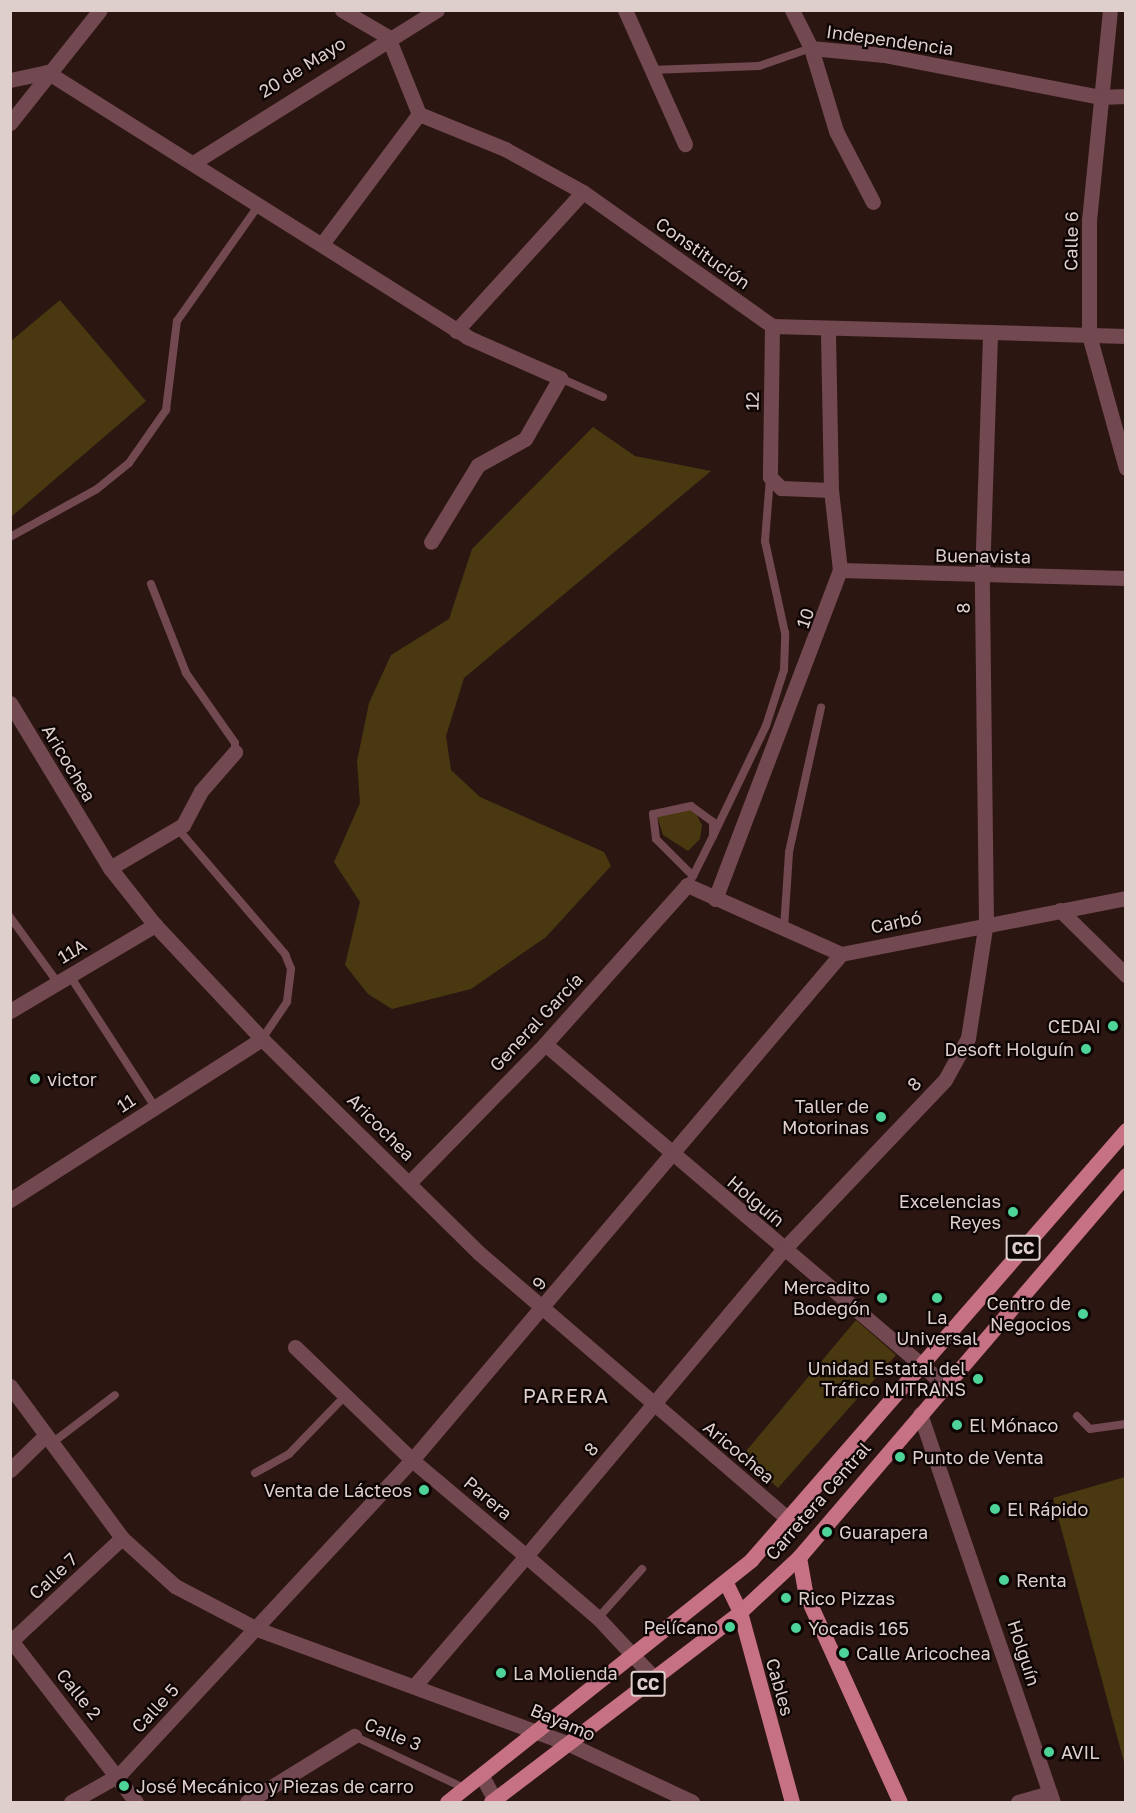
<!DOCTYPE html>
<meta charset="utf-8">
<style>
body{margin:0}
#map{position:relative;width:1136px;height:1813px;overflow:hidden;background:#2c1611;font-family:"Golos Text",sans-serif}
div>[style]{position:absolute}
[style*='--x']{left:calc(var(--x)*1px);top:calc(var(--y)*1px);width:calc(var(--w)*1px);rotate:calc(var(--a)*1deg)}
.green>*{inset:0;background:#4a3811}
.service>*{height:8px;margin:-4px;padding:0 4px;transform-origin:4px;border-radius:4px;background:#724851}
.minor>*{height:15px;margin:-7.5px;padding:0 7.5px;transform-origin:7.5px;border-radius:7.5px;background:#724851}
.tertiary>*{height:15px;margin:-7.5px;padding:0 7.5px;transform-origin:7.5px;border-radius:7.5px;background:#724851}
.primary>*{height:15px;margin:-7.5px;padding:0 7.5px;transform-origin:7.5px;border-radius:7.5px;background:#c77185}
.dots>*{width:16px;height:16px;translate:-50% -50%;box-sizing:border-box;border:3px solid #0d0504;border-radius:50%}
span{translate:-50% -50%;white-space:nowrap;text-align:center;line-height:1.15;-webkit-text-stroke:4.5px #0d0504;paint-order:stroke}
.shield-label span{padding:2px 4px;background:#0d0504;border:2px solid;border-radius:4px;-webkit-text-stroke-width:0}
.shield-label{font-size:16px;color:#dfcfcc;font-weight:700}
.street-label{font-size:18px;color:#dfcfcc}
.poi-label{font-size:18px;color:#dfcfcc}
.right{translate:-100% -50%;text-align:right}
.left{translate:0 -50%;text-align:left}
.neighbourhood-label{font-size:20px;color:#dfcfcc;letter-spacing:1.5px}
.frame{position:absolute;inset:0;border:12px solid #dfcfcc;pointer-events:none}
</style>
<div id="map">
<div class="green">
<i style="clip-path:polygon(60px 300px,146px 401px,11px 517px,11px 341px)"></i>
<i style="clip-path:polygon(593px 427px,635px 456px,711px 471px,464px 678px,446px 736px,451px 770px,480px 797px,604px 852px,611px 866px,546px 937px,471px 989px,392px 1009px,368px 994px,345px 965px,360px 902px,334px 862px,360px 803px,357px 761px,369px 703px,391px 655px,449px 619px,472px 549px)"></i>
<i style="clip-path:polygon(693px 808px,702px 825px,700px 839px,688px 851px,663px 835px,657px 816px)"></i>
<i style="clip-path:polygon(856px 1320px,896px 1355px,778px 1488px,742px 1456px)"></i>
<i style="clip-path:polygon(1125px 1477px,1126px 1477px,1125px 1766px,1053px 1498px)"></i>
</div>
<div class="service">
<i style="--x:651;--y:70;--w:108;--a:-2.1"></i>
<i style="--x:759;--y:66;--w:55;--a:-19.1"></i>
<i style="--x:560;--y:378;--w:47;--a:23.8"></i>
<i style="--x:10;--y:537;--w:99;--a:-28.9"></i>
<i style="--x:97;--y:489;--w:41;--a:-39.1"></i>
<i style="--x:129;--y:463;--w:65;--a:-55.1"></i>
<i style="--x:166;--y:410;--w:90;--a:-83"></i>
<i style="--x:177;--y:321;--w:141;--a:-54.8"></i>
<i style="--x:151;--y:584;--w:96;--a:68.5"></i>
<i style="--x:186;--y:673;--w:85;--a:55"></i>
<i style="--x:235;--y:743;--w:9;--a:90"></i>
<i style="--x:178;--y:829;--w:165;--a:49.4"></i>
<i style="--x:285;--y:954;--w:16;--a:68"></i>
<i style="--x:291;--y:969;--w:33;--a:97"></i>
<i style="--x:287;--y:1002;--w:45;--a:124"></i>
<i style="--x:713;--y:836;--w:122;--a:-64.3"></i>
<i style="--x:766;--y:726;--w:59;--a:-72.2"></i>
<i style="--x:784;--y:670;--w:37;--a:-88"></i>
<i style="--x:785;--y:633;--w:94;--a:-102.3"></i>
<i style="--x:765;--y:541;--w:63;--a:-85.5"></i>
<i style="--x:687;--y:885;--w:11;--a:-56"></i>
<i style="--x:693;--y:876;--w:45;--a:-63.4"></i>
<i style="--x:713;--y:836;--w:14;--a:-90"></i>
<i style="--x:713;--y:822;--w:27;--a:-144"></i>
<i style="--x:691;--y:806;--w:39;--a:168"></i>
<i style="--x:653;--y:814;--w:25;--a:83"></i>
<i style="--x:656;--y:839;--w:52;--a:45"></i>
<i style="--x:10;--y:917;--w:82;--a:54"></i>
<i style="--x:784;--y:928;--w:76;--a:-86.2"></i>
<i style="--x:789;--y:852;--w:148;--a:-77.5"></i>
<i style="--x:70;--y:976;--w:156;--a:57"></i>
<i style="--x:1077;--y:1416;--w:18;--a:45"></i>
<i style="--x:1090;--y:1429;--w:36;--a:-8"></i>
<i style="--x:52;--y:1443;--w:79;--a:-37.3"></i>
<i style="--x:255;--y:1473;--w:39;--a:-29"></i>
<i style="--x:289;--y:1454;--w:81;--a:-46"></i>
<i style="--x:598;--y:1618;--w:66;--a:-48.1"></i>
<i style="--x:354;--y:1736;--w:122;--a:25.3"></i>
</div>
<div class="minor">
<i style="--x:342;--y:10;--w:53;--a:30.4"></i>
<i style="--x:388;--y:37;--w:83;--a:68.1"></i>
<i style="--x:419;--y:114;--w:93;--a:22.1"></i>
<i style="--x:505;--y:149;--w:89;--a:28.9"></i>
<i style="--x:583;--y:192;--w:232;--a:35.3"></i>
<i style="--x:772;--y:326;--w:354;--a:1.6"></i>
<i style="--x:625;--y:10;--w:147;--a:65.9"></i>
<i style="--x:792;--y:10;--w:42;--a:63.4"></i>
<i style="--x:811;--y:48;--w:87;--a:73.2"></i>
<i style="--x:836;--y:131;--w:80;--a:62.5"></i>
<i style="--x:1110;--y:10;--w:211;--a:95.7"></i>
<i style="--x:1089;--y:220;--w:115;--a:90"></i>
<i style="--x:1089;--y:335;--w:138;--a:74.5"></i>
<i style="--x:811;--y:48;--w:73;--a:5.5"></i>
<i style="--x:884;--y:55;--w:220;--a:11"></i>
<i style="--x:1100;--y:97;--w:26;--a:-2"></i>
<i style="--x:10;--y:80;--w:38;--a:-12"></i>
<i style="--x:47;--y:72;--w:497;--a:32.2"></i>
<i style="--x:467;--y:337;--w:102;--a:23.8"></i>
<i style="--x:560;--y:378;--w:70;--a:119.8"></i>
<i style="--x:525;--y:439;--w:54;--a:151"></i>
<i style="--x:478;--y:465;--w:90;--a:121.4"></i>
<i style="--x:10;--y:123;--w:144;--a:-51.5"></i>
<i style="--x:193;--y:163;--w:288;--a:-32.1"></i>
<i style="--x:322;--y:244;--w:162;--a:-53.3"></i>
<i style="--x:772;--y:326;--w:151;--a:90.8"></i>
<i style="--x:770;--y:477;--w:16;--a:45"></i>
<i style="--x:781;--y:488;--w:50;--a:2.3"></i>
<i style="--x:456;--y:331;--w:188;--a:-47.6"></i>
<i style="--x:840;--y:570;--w:286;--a:1.6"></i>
<i style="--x:10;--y:703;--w:193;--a:58.8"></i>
<i style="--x:110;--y:868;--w:73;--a:51.7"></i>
<i style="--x:155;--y:925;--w:156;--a:46.8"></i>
<i style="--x:262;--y:1039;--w:305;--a:44.6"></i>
<i style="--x:479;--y:1253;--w:409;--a:40.7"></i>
<i style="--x:110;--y:868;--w:85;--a:-30.5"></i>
<i style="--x:183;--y:825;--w:38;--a:-62"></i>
<i style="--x:201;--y:791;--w:52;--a:-48.9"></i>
<i style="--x:715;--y:899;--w:352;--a:-69.2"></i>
<i style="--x:840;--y:570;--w:81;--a:-96.4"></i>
<i style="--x:831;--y:490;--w:158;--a:-91.1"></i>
<i style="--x:1060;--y:910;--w:93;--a:44.6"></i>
<i style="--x:10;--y:1011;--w:169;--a:-30.7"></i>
<i style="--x:545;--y:1044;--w:526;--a:40.45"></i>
<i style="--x:409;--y:1183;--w:194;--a:-45.6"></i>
<i style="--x:545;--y:1044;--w:213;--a:-48.2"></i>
<i style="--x:687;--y:885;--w:169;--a:24.1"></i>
<i style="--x:841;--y:954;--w:290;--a:-11.1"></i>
<i style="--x:10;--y:1200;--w:299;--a:-32.6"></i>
<i style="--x:295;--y:1347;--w:163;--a:44"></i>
<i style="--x:412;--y:1460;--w:149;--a:40.1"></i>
<i style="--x:526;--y:1556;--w:401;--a:-50"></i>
<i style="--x:784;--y:1249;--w:233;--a:-46.4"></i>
<i style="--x:945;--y:1080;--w:48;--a:-61.3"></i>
<i style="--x:968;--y:1038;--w:117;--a:-81.2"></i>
<i style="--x:986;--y:922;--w:345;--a:-90.7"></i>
<i style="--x:982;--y:577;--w:243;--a:-88.1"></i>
<i style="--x:920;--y:1414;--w:410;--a:71.1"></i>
<i style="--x:10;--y:1470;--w:50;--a:-44.2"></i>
<i style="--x:10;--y:1639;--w:206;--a:52.3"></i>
<i style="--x:10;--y:1642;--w:153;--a:-42.9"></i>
<i style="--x:569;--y:1744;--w:136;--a:25.2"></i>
<i style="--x:71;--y:1802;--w:55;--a:-29.4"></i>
<i style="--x:119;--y:1775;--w:430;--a:-47.1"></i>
<i style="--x:412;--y:1460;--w:663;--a:-49.71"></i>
<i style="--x:247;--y:1802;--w:126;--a:-31.7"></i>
<i style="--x:1018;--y:1802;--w:33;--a:-16"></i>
</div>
<div class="tertiary">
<i style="--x:10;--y:1386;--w:189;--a:53.6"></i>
<i style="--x:122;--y:1538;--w:72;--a:42.2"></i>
<i style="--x:175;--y:1586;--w:93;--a:27.7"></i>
<i style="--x:257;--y:1629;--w:333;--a:20.2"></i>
<i style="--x:416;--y:1684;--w:169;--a:-49.3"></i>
<i style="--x:526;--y:1556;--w:95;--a:40.7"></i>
<i style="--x:598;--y:1618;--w:83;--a:46.9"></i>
<i style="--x:482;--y:1776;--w:30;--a:62"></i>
</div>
<div class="primary">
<i style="--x:799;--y:1557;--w:39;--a:80"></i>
<i style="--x:806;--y:1595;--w:227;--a:65.6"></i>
<i style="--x:726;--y:1583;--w:32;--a:64"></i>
<i style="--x:740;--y:1612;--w:197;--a:74.7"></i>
<i style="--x:447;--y:1802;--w:389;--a:-38.5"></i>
<i style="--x:751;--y:1560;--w:571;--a:-48.91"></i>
<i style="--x:491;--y:1802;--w:313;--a:-37.3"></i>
<i style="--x:740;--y:1612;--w:81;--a:-43"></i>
<i style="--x:799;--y:1557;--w:503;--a:-49.44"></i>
</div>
<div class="dots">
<i style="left:1113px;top:1026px;background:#4ed399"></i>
<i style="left:1086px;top:1049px;background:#4ed399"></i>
<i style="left:35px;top:1079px;background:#4ed399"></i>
<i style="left:881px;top:1117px;background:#4ed399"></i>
<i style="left:1013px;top:1212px;background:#4ed399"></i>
<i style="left:882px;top:1298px;background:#4ed399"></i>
<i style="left:937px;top:1298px;background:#4ed399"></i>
<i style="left:1083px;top:1314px;background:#4ed399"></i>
<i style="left:978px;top:1379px;background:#4ed399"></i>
<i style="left:957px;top:1425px;background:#4ed399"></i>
<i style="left:900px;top:1457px;background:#4ed399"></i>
<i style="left:424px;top:1490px;background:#4ed399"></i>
<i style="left:995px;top:1509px;background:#4ed399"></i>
<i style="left:827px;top:1532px;background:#4ed399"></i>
<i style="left:1004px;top:1580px;background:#4ed399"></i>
<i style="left:786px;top:1598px;background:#4ed399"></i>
<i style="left:730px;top:1627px;background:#4ed399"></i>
<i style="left:796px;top:1628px;background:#4ed399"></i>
<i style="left:844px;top:1653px;background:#4ed399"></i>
<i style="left:501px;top:1673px;background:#4ed399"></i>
<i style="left:1049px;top:1752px;background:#4ed399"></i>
<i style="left:124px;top:1786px;background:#4ed399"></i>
</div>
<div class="shield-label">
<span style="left:1023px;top:1248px">CC</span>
<span style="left:648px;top:1684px">CC</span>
</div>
<div class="street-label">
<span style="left:890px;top:40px;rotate:8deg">Independencia</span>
<span style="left:302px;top:67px;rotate:-32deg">20 de Mayo</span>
<span style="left:1071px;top:241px;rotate:-89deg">Calle 6</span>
<span style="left:703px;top:253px;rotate:35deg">Constitución</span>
<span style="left:752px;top:401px;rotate:-89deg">12</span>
<span style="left:983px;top:556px;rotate:1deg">Buenavista</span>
<span style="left:963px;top:608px;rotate:-91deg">8</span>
<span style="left:805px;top:618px;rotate:-71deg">10</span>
<span style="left:69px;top:763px;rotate:59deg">Aricochea</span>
<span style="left:896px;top:922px;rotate:-12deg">Carbó</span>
<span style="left:72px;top:951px;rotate:-31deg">11A</span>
<span style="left:536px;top:1022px;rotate:-47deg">General García</span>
<span style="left:914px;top:1084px;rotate:-46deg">8</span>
<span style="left:126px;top:1103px;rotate:-33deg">11</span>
<span style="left:381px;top:1127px;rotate:45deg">Aricochea</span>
<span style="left:756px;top:1201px;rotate:40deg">Holguín</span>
<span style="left:539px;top:1283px;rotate:-52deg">9</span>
<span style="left:591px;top:1449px;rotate:-50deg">8</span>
<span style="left:739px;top:1452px;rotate:40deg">Aricochea</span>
<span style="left:488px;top:1498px;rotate:40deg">Parera</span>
<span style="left:818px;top:1501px;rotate:-49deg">Carretera Central</span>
<span style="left:53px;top:1576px;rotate:-43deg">Calle 7</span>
<span style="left:1024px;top:1653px;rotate:72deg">Holguín</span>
<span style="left:780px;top:1687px;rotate:74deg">Cables</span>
<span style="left:79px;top:1694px;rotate:51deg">Calle 2</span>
<span style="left:155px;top:1708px;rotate:-47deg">Calle 5</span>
<span style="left:563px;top:1722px;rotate:23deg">Bayamo</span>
<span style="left:393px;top:1734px;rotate:22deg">Calle 3</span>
</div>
<div class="poi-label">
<span class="right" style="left:1101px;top:1026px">CEDAI</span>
<span class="right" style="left:1074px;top:1049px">Desoft Holguín</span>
<span class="left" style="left:47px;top:1079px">victor</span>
<span class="right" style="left:869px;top:1117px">Taller de<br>Motorinas</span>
<span class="right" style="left:1001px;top:1212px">Excelencias<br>Reyes</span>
<span class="right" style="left:870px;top:1298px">Mercadito<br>Bodegón</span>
<span class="right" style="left:1071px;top:1314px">Centro de<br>Negocios</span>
<span style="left:937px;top:1328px">La<br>Universal</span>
<span class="right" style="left:966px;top:1379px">Unidad Estatal del<br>Tráfico MITRANS</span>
<span class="left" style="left:969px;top:1425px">El Mónaco</span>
<span class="left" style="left:912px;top:1457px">Punto de Venta</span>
<span class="right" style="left:412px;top:1490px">Venta de Lácteos</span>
<span class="left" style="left:1007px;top:1509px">El Rápido</span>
<span class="left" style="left:839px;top:1532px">Guarapera</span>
<span class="left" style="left:1016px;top:1580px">Renta</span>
<span class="left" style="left:798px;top:1598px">Rico Pizzas</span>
<span class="right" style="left:718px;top:1627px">Pelícano</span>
<span class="left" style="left:808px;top:1628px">Yocadis 165</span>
<span class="left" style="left:856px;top:1653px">Calle Aricochea</span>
<span class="left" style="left:513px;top:1673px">La Molienda</span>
<span class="left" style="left:1061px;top:1752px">AVIL</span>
<span class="left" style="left:136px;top:1786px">José Mecánico y Piezas de carro</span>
</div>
<div class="neighbourhood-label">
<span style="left:566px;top:1395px">PARERA</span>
</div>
<div class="frame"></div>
</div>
